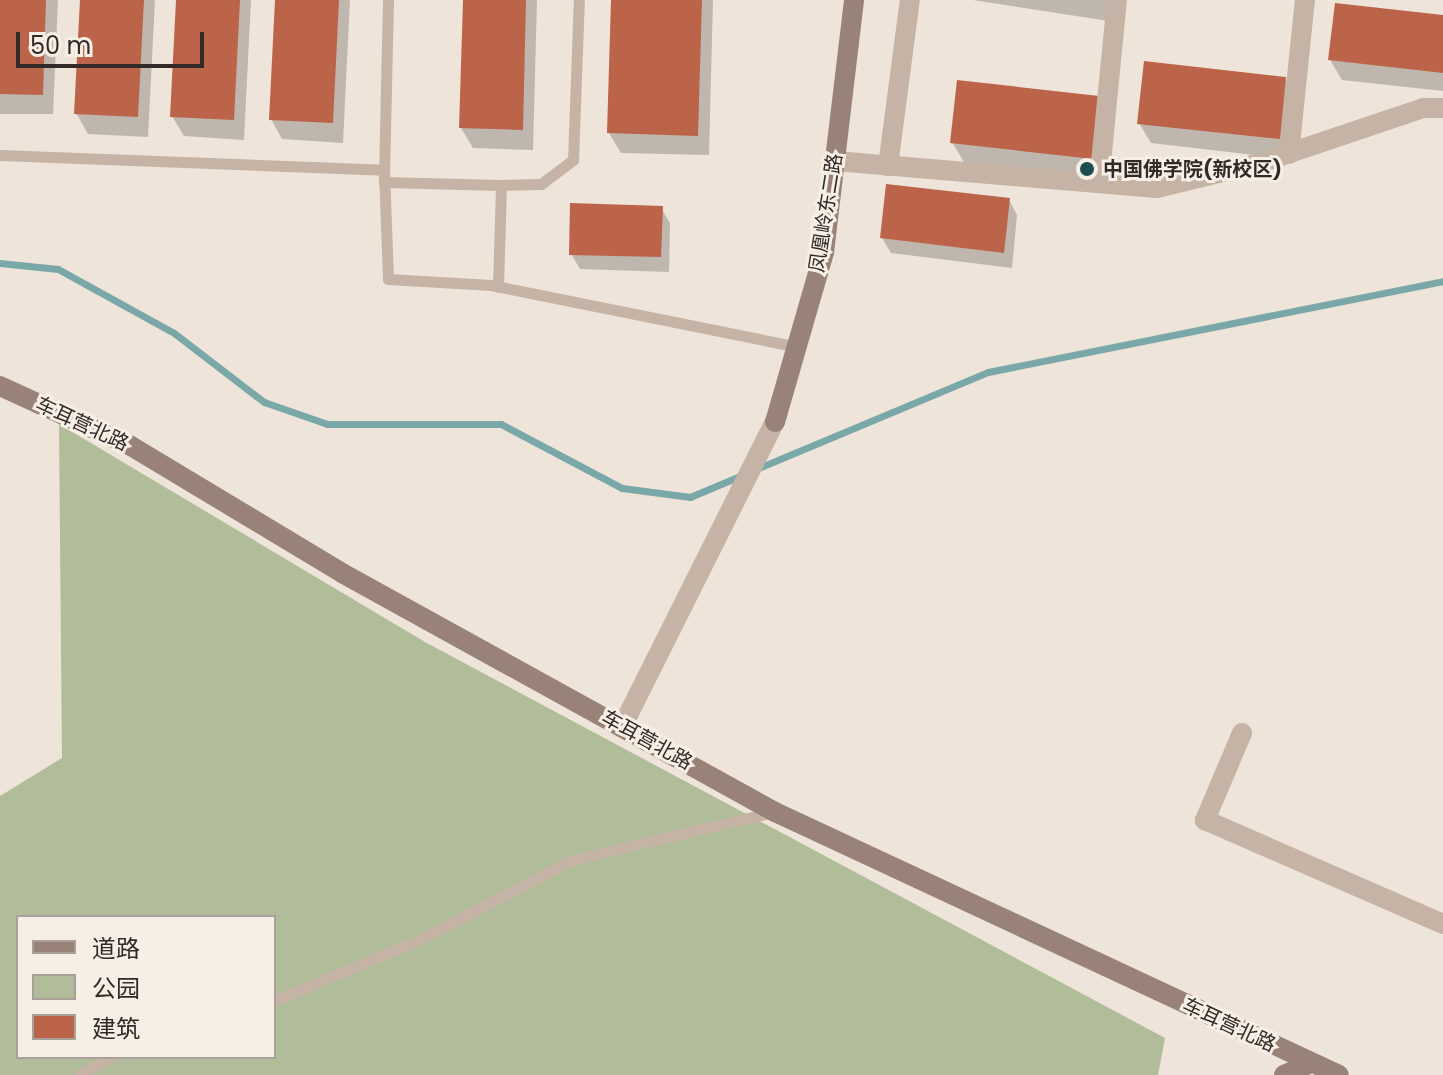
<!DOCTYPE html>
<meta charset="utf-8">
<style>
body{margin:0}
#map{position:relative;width:1443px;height:1075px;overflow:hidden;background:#efe4d9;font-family:Poppins,"Noto Sans SC",sans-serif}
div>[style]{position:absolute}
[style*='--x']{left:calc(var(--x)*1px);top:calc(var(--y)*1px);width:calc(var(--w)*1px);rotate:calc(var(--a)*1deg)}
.green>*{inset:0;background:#b1bc9a}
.shadow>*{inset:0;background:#0003}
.stream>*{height:7px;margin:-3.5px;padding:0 3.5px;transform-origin:3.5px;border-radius:3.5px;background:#7aa8a9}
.building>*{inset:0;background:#bc644a}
.lane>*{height:11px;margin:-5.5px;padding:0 5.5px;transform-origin:5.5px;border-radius:5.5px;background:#c5b4a6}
.street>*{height:20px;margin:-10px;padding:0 10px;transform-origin:10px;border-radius:10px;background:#c5b4a6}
.secondary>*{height:20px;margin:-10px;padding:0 10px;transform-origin:10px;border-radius:10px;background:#998378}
.dots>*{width:22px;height:22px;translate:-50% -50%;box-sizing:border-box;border:4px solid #f7eee5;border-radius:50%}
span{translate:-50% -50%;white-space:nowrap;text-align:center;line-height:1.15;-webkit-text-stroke:6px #f7eee5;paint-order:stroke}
.poi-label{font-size:20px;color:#322a26;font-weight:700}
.left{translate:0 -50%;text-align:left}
.street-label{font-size:20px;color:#322a26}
.legend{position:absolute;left:16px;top:915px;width:260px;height:144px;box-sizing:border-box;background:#f7eee5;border:2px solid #a8a099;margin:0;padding:10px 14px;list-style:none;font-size:24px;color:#322a26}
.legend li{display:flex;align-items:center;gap:16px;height:40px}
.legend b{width:40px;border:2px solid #a8a099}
.scale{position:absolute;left:16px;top:32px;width:188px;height:36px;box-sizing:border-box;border:4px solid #322a26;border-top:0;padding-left:10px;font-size:24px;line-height:28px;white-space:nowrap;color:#322a26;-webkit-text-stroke:6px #f7eee5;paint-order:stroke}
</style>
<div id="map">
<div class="green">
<i style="clip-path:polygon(evenodd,59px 424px,425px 642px,1165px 1038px,1158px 1075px,0 1075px,0 796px,62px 758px,59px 424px,18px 917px,274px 917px,274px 1057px,18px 1057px,18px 917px)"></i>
</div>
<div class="shadow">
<i style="clip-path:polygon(0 0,58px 0,53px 114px,0 114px)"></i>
<i style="clip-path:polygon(82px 0,155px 0,148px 137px,88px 134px,76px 113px)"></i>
<i style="clip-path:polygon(178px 0,251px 0,244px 140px,184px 136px,172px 116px)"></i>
<i style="clip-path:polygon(277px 0,350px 0,343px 143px,282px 139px,271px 119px)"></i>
<i style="clip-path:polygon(465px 0,537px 0,533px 150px,473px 148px,461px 128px)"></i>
<i style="clip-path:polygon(613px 0,713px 0,709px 155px,621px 153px,609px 133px)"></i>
<i style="clip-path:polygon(973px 0,1118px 0,1115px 22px)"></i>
<i style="clip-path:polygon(1443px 17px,1443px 91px,1342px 80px,1330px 60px)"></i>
<i style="clip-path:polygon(1285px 79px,1297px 99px,1290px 159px,1151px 143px,1139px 123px)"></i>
<i style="clip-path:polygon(1098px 98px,1103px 178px,964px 162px,952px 142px)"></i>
<i style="clip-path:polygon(1009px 200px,1017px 215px,1012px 268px,891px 253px,882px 238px)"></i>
<i style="clip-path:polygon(661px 208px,670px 223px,669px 272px,580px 269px,571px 254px)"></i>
</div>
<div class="stream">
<i style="--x:0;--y:263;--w:58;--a:5.9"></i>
<i style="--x:58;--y:269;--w:132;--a:28.9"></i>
<i style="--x:174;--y:333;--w:113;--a:37.5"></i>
<i style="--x:264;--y:402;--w:67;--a:19.2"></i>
<i style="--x:327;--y:424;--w:174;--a:0"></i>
<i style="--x:501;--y:424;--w:137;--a:27.9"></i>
<i style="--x:622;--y:488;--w:69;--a:7.5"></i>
<i style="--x:690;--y:497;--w:60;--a:-22.7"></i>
<i style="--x:756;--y:469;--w:251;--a:-22.7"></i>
<i style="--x:988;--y:372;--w:464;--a:-11.3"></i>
</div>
<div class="building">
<i style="clip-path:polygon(0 0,46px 0,43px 95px,0 94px)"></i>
<i style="clip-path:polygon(80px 0,144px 0,138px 117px,74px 114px)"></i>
<i style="clip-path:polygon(176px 0,240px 0,234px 120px,170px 117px)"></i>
<i style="clip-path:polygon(275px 0,339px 0,333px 123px,269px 120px)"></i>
<i style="clip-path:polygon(463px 0,526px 0,523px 130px,459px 128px)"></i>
<i style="clip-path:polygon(611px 0,702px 0,698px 136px,607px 133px)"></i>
<i style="clip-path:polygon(1335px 3px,1443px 15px,1443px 73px,1328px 60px)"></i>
<i style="clip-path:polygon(1144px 61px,1286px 77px,1280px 139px,1137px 124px)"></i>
<i style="clip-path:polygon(957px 80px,1099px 96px,1093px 159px,950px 143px)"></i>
<i style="clip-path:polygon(886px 184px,1010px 198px,1004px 253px,880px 238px)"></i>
<i style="clip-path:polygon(570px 203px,663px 206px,661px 257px,569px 255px)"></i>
</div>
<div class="lane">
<i style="--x:388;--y:0;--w:182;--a:91.3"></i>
<i style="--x:384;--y:182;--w:117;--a:1.5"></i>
<i style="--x:0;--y:155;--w:384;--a:2.2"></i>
<i style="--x:384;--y:170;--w:109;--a:87.9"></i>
<i style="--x:388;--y:279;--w:103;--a:3.3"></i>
<i style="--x:491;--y:285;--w:313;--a:11.4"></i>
<i style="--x:498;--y:287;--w:102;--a:-88.3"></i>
<i style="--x:501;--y:185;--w:40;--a:-1.4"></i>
<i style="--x:541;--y:184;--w:40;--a:-37"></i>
<i style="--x:573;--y:160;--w:160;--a:-87.9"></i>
<i style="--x:274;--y:1001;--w:154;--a:-22.9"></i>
<i style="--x:416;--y:941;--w:176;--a:-27.4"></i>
<i style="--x:572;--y:860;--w:208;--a:-13.4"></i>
<i style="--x:79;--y:1075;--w:38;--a:-28"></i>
</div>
<div class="street">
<i style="--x:1289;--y:154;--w:155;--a:-84.1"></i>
<i style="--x:835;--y:161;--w:323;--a:4.8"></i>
<i style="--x:1157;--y:188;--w:106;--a:-13.6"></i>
<i style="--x:1260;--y:163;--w:172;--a:-18.6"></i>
<i style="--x:1423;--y:108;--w:20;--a:0"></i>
<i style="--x:888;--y:166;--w:167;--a:-82.5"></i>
<i style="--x:1099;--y:183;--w:184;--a:-84.4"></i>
<i style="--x:623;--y:725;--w:339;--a:-63.4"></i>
<i style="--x:1242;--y:733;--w:95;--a:113"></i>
<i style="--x:1205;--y:820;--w:260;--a:23.6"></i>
</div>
<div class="secondary">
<i style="--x:0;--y:386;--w:144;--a:24.6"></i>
<i style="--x:131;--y:446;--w:246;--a:31"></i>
<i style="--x:342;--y:573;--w:495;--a:28.9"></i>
<i style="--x:775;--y:812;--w:622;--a:25"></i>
<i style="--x:775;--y:422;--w:177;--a:-73.9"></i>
<i style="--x:824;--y:252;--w:254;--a:-83.2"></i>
<i style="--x:1284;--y:1075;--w:30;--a:-24"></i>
</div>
<div class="dots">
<i style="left:1087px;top:169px;background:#204e50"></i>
</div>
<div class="poi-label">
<span class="left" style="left:1103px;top:169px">中国佛学院(新校区)</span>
</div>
<div class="street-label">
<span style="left:826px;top:213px;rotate:-81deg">凤凰岭东二路</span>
<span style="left:82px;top:424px;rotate:25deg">车耳营北路</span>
<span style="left:647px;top:740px;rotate:29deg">车耳营北路</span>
<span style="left:1229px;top:1025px;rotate:25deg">车耳营北路</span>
</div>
<ul class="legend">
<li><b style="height:10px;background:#998378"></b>道路</li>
<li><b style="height:22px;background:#b1bc9a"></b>公园</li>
<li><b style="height:22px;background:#bc644a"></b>建筑</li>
</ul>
<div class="scale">50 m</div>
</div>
